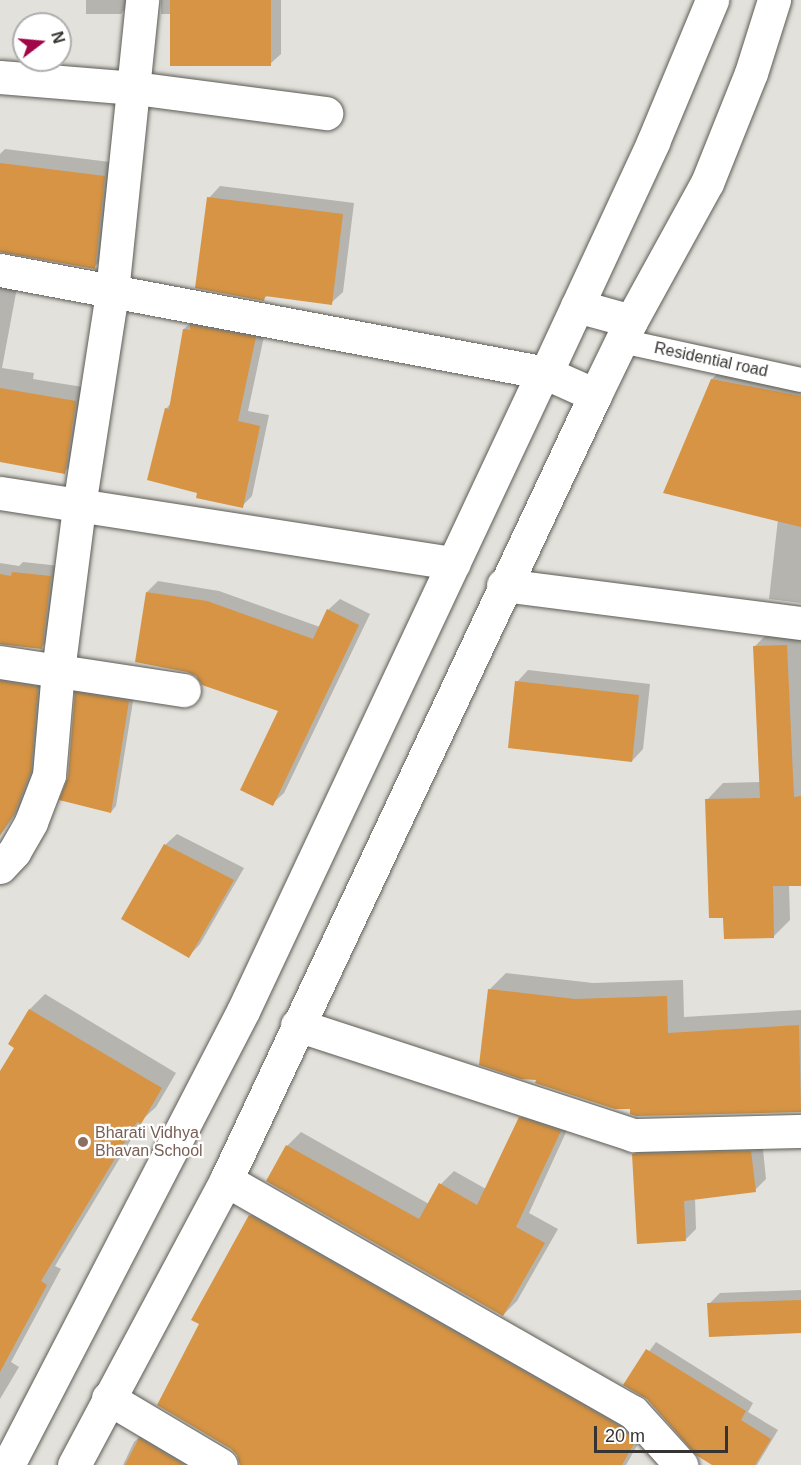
<!DOCTYPE html>
<style>
body{margin:0}
#map{position:relative;width:801px;height:1465px;overflow:hidden;background:#e3e1db;font-family:Arial,sans-serif}
div>[style]{position:absolute}
[style*='--x']{left:calc(var(--x)*1px);top:calc(var(--y)*1px);width:calc(var(--w)*1px);rotate:calc(var(--a)*1deg)}
.shadow>*{inset:0;background:#0003}
.building>*{inset:0;background:#d69444}
.roads{filter:drop-shadow(0 0 2px #5d5c56) drop-shadow(0 0 2px #5d5c56)}
.service>*{height:24px;margin:-12px;padding:0 12px;transform-origin:12px;border-radius:12px;background:#fff}
.minor>*{height:33px;margin:-16.5px;padding:0 16.5px;transform-origin:16.5px;border-radius:16.5px;background:#fff}
.tertiary>*{height:33px;margin:-16.5px;padding:0 16.5px;transform-origin:16.5px;border-radius:16.5px;background:#fff}
.dots>*{width:16px;height:16px;translate:-50% -50%;box-sizing:border-box;border:3px solid #fff;border-radius:50%}
span{translate:-50% -50%;white-space:nowrap;text-align:center;line-height:1.15;-webkit-text-stroke:4.5px #fff;paint-order:stroke}
.street-label{font-size:16px;color:#353432}
.education-label{font-size:16px;color:#785e54}
.left{translate:0 -50%;text-align:left}
.north{position:absolute;left:12px;top:12px;width:60px;height:60px;box-sizing:border-box;background:#fff;border:2px solid #aeaead;border-radius:50%;rotate:74deg;font-size:16px;font-weight:700;line-height:24px;text-align:center;color:#353432}
.north::after{content:'';display:block;margin:auto;width:21px;height:27px;background:#a10648;clip-path:polygon(50% 0,100% 100%,50% 72%,0 100%)}
.scale{position:absolute;left:594px;top:1426px;width:134px;height:27px;box-sizing:border-box;border:3px solid #353432;border-top:0;padding-left:8px;font-size:18px;line-height:21px;white-space:nowrap;color:#353432;-webkit-text-stroke:4px #fff;paint-order:stroke}
</style>
<div id="map">
<div class="shadow">
<i style="clip-path:polygon(86px 0,132px 0,121px 14px,86px 14px)"></i>
<i style="clip-path:polygon(161px 0,281px 0,281px 54px,270px 64px,172px 14px,161px 14px)"></i>
<i style="clip-path:polygon(5px 149px,118px 163px,108px 254px,94px 267px,0 250px,0 154px)"></i>
<i style="clip-path:polygon(220px 186px,354px 203px,343px 292px,331px 303px,268px 295px,264px 299px,209px 198px)"></i>
<i style="clip-path:polygon(0 270px,19px 277px,2px 368px,34px 373px,33px 379px,89px 388px,78px 459px,64px 472px,0 456px)"></i>
<i style="clip-path:polygon(195px 319px,266px 327px,248px 411px,269px 415px,252px 496px,242px 506px,199px 492px,166px 409px,171px 403px,184px 329px)"></i>
<i style="clip-path:polygon(727px 364px,801px 378px,801px 603px,769px 599px,778px 519px,712px 379px)"></i>
<i style="clip-path:polygon(23px 562px,60px 566px,51px 638px,41px 648px,0 644px,0 563px,19px 566px)"></i>
<i style="clip-path:polygon(158px 581px,219px 591px,320px 627px,328px 610px,340px 599px,370px 614px,284px 793px,272px 804px,280px 711px,147px 592px)"></i>
<i style="clip-path:polygon(801px 629px,801px 884px,789px 884px,790px 920px,774px 936px,725px 916px,707px 800px,723px 783px,761px 782px,754px 647px,771px 630px)"></i>
<i style="clip-path:polygon(0 668px,47px 677px,40px 760px,20px 808px,0 836px)"></i>
<i style="clip-path:polygon(528px 670px,650px 684px,643px 749px,632px 761px,517px 682px)"></i>
<i style="clip-path:polygon(82px 687px,134px 695px,116px 806px,111px 812px,76px 693px)"></i>
<i style="clip-path:polygon(177px 834px,244px 868px,200px 944px,189px 956px,165px 845px)"></i>
<i style="clip-path:polygon(506px 973px,593px 983px,683px 980px,684px 1017px,801px 1010px,801px 1111px,636px 1115px,631px 1107px,490px 989px)"></i>
<i style="clip-path:polygon(45px 994px,176px 1073px,156px 1107px,144px 1118px,55px 1266px,61px 1269px,11px 1362px,19px 1367px,0 1399px,0 1074px,16px 1048px,10px 1044px,30px 1009px)"></i>
<i style="clip-path:polygon(534px 1104px,573px 1117px,529px 1213px,558px 1229px,517px 1301px,503px 1315px,287px 1146px,301px 1132px,429px 1204px,441px 1184px,454px 1171px,486px 1189px,520px 1118px)"></i>
<i style="clip-path:polygon(762px 1140px,766px 1179px,755px 1190px,695px 1198px,696px 1229px,685px 1240px,634px 1154px,645px 1143px)"></i>
<i style="clip-path:polygon(264px 1202px,647px 1428px,626px 1465px,241px 1465px,201px 1324px,193px 1319px,250px 1216px)"></i>
<i style="clip-path:polygon(801px 1290px,801px 1331px,709px 1304px,720px 1293px)"></i>
<i style="clip-path:polygon(656px 1342px,753px 1403px,748px 1412px,778px 1430px,757px 1465px,715px 1465px,648px 1398px,625px 1384px)"></i>
<i style="clip-path:polygon(148px 1429px,220px 1465px,123px 1465px,134px 1442px)"></i>
</div>
<div class="building">
<i style="clip-path:polygon(170px 0,271px 0,271px 66px,170px 66px)"></i>
<i style="clip-path:polygon(0 163px,105px 176px,95px 269px,0 252px)"></i>
<i style="clip-path:polygon(207px 197px,343px 214px,332px 305px,265px 296px,264px 301px,195px 288px)"></i>
<i style="clip-path:polygon(190px 325px,256px 337px,238px 421px,260px 426px,243px 508px,196px 498px,197px 493px,147px 480px,165px 408px,169px 409px,183px 329px,190px 330px)"></i>
<i style="clip-path:polygon(711px 379px,801px 396px,801px 527px,663px 493px)"></i>
<i style="clip-path:polygon(0 388px,76px 401px,65px 474px,0 462px)"></i>
<i style="clip-path:polygon(12px 572px,51px 576px,42px 649px,0 644px,0 574px,11px 576px)"></i>
<i style="clip-path:polygon(146px 592px,207px 601px,313px 639px,327px 609px,359px 625px,273px 806px,240px 790px,278px 711px,202px 685px,196px 676px,187px 672px,135px 662px)"></i>
<i style="clip-path:polygon(787px 645px,794px 797px,801px 796px,801px 886px,773px 886px,774px 938px,724px 939px,723px 918px,709px 918px,705px 799px,760px 798px,753px 646px)"></i>
<i style="clip-path:polygon(0 681px,38px 687px,31px 771px,14px 814px,0 835px)"></i>
<i style="clip-path:polygon(515px 681px,639px 695px,632px 762px,508px 748px)"></i>
<i style="clip-path:polygon(75px 692px,129px 701px,111px 813px,59px 800px,68px 777px)"></i>
<i style="clip-path:polygon(164px 844px,234px 880px,189px 958px,121px 919px)"></i>
<i style="clip-path:polygon(488px 989px,575px 999px,667px 996px,668px 1033px,799px 1025px,801px 1112px,636px 1116px,630px 1114px,630px 1109px,615px 1109px,535px 1083px,536px 1080px,521px 1079px,479px 1065px)"></i>
<i style="clip-path:polygon(29px 1009px,162px 1088px,141px 1124px,137px 1122px,41px 1281px,47px 1285px,0 1372px,0 1071px,14px 1048px,8px 1044px)"></i>
<i style="clip-path:polygon(519px 1117px,561px 1131px,516px 1227px,545px 1243px,503px 1316px,266px 1181px,286px 1145px,419px 1219px,439px 1183px,477px 1205px)"></i>
<i style="clip-path:polygon(751px 1151px,756px 1192px,684px 1201px,686px 1241px,637px 1244px,632px 1154px)"></i>
<i style="clip-path:polygon(249px 1215px,621px 1427px,635px 1442px,622px 1465px,240px 1465px,237px 1455px,231px 1449px,157px 1405px,199px 1324px,191px 1320px)"></i>
<i style="clip-path:polygon(801px 1300px,801px 1333px,709px 1337px,707px 1303px)"></i>
<i style="clip-path:polygon(646px 1349px,746px 1411px,741px 1420px,771px 1439px,755px 1465px,712px 1465px,696px 1455px,647px 1399px,623px 1385px)"></i>
<i style="clip-path:polygon(139px 1438px,184px 1465px,125px 1465px)"></i>
</div>
<div class="roads">
<div class="service">
<i style="--x:622;--y:341;--w:183;--a:12.3"></i>
</div>
<div class="minor">
<i style="--x:0;--y:77;--w:135;--a:4.7"></i>
<i style="--x:135;--y:88;--w:193;--a:7.5"></i>
<i style="--x:0;--y:270;--w:556;--a:10.68"></i>
<i style="--x:546;--y:373;--w:54;--a:24.2"></i>
<i style="--x:577;--y:306;--w:56;--a:15.5"></i>
<i style="--x:0;--y:493;--w:459;--a:8.8"></i>
<i style="--x:503;--y:585;--w:300;--a:7.3"></i>
<i style="--x:0;--y:662;--w:186;--a:8.7"></i>
<i style="--x:0;--y:867;--w:21;--a:-47"></i>
<i style="--x:14;--y:852;--w:34;--a:-60"></i>
<i style="--x:31;--y:822;--w:50;--a:-69"></i>
<i style="--x:49;--y:775;--w:104;--a:-85.1"></i>
<i style="--x:58;--y:671;--w:166;--a:-82.7"></i>
<i style="--x:79;--y:506;--w:217;--a:-81.2"></i>
<i style="--x:112;--y:292;--w:294;--a:-84.1"></i>
<i style="--x:297;--y:1025;--w:354;--a:18.1"></i>
<i style="--x:633;--y:1135;--w:168;--a:-1.4"></i>
<i style="--x:226;--y:1180;--w:468;--a:29.7"></i>
<i style="--x:633;--y:1412;--w:72;--a:47.8"></i>
<i style="--x:108;--y:1398;--w:131;--a:30.7"></i>
</div>
<div class="tertiary">
<i style="--x:8;--y:1465;--w:511;--a:-62.63"></i>
<i style="--x:243;--y:1011;--w:692;--a:-64.84"></i>
<i style="--x:537;--y:385;--w:15;--a:-53"></i>
<i style="--x:546;--y:373;--w:255;--a:-65.1"></i>
<i style="--x:653;--y:142;--w:154;--a:-67.4"></i>
<i style="--x:74;--y:1465;--w:323;--a:-61.9"></i>
<i style="--x:226;--y:1180;--w:867;--a:-64.82"></i>
<i style="--x:595;--y:395;--w:82;--a:-64.1"></i>
<i style="--x:631;--y:321;--w:158;--a:-61.2"></i>
<i style="--x:707;--y:183;--w:118;--a:-68.2"></i>
<i style="--x:751;--y:73;--w:77;--a:-72.5"></i>
</div>
</div>
<div class="dots">
<i style="left:83px;top:1142px;background:#8d6e63"></i>
</div>
<div class="street-label">
<span style="left:711px;top:360px;rotate:12deg">Residential road</span>
</div>
<div class="education-label">
<span class="left" style="left:95px;top:1142px">Bharati Vidhya<br>Bhavan School</span>
</div>
<div class="north">N</div>
<div class="scale">20 m</div>
</div>
